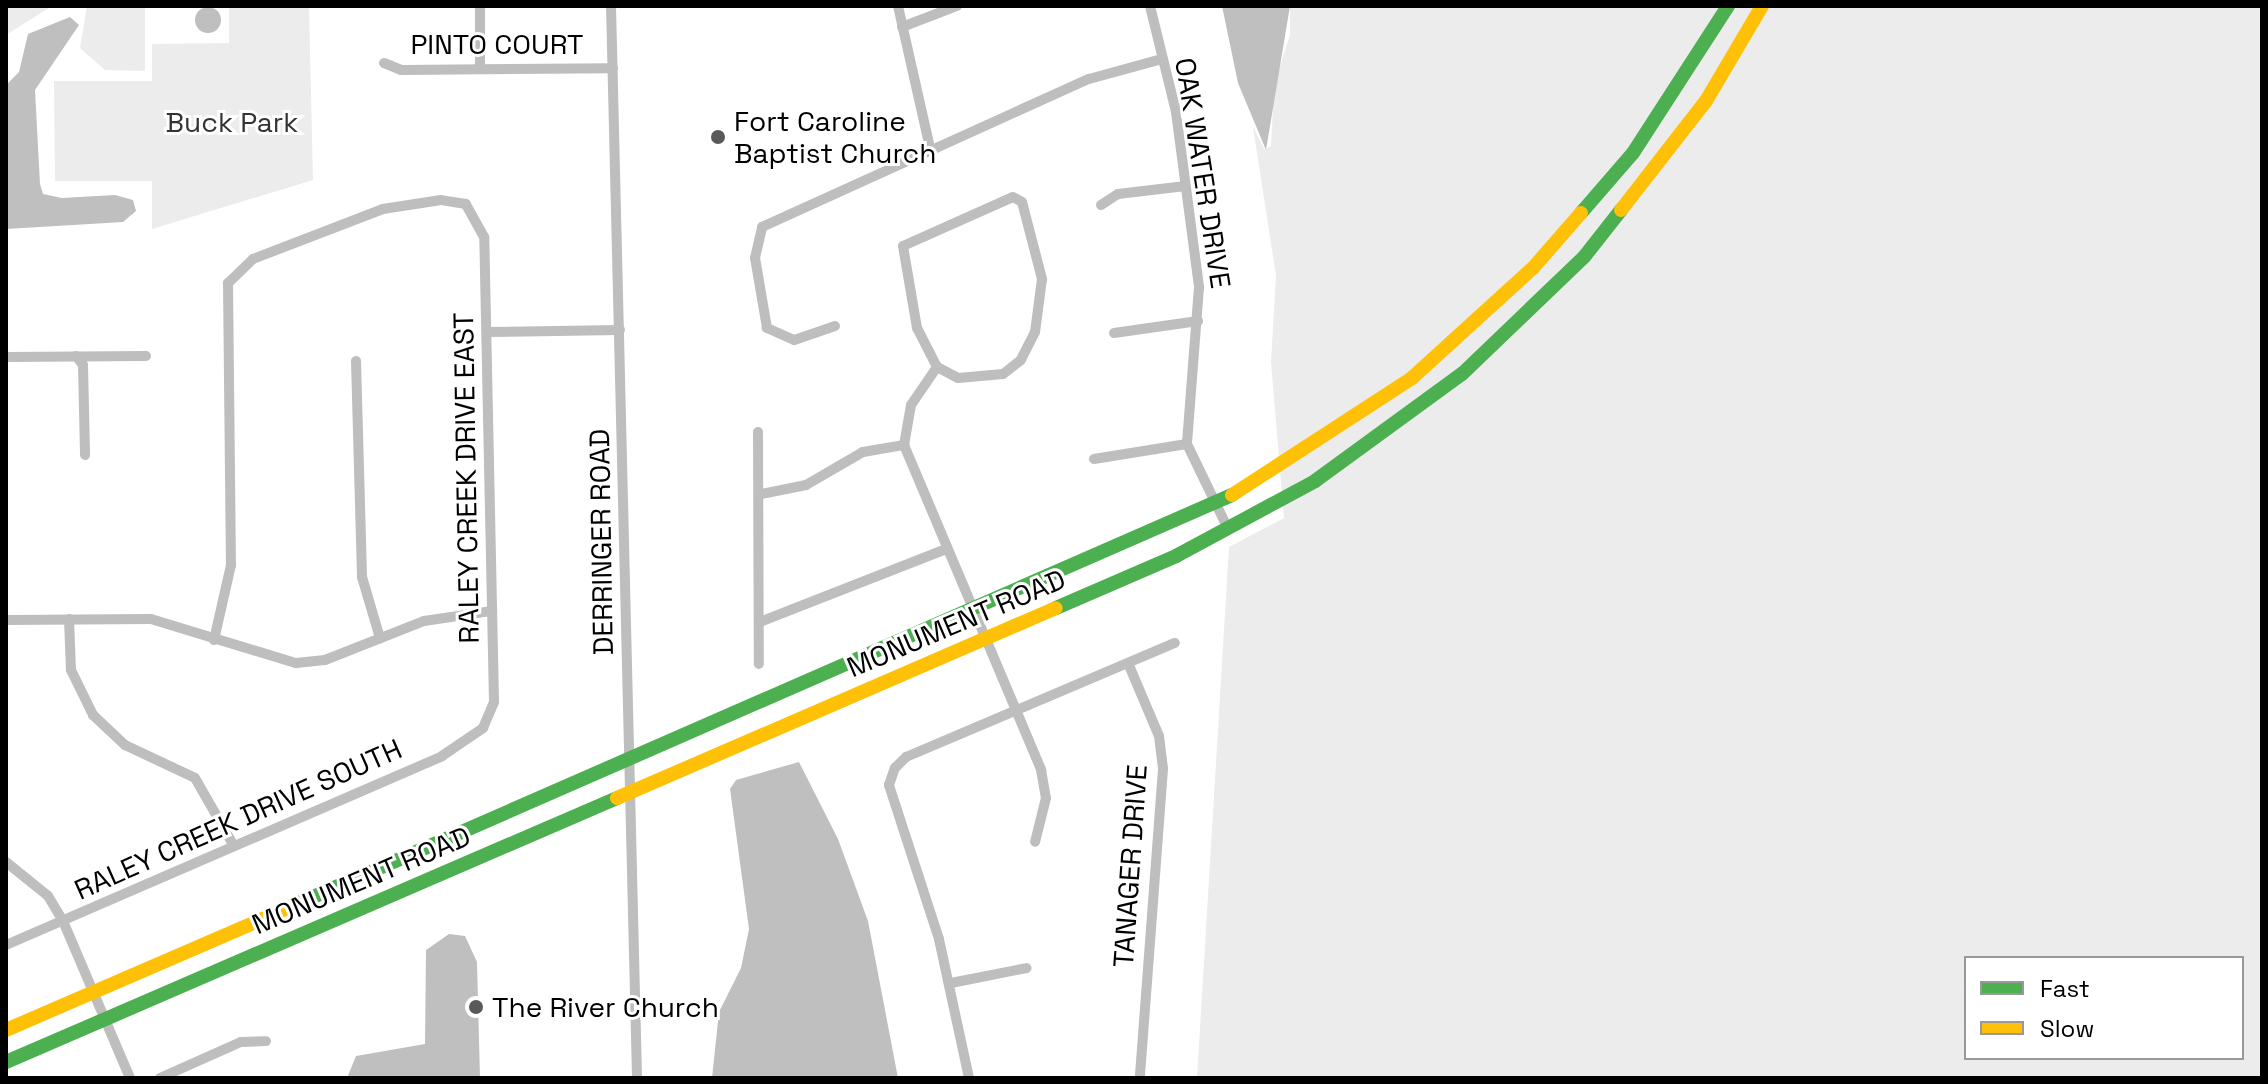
<!DOCTYPE html>
<style>
body{margin:0}
#map{position:relative;width:2268px;height:1084px;overflow:hidden;background:#fff;font-family:"Space Grotesk",sans-serif}
div>[style]{position:absolute}
[style*='--x']{left:calc(var(--x)*1px);top:calc(var(--y)*1px);width:calc(var(--w)*1px);rotate:calc(var(--a)*1deg)}
.green>*{inset:0;background:#ececec}
.water>*{inset:0;background:#bfbfbf}
.round{border-radius:50%}
.street>*{height:10px;margin:-5px;padding:0 5px;transform-origin:5px;border-radius:5px;background:#bebebe}
.fast>*{height:14px;margin:-7px;padding:0 7px;transform-origin:7px;border-radius:7px;background:#4caf50}
.slow>*{height:14px;margin:-7px;padding:0 7px;transform-origin:7px;border-radius:7px;background:#ffc107}
.dots>*{width:22px;height:22px;translate:-50% -50%;box-sizing:border-box;border:4px solid #fff;border-radius:50%}
span{translate:-50% -50%;white-space:nowrap;text-align:center;line-height:1.15;-webkit-text-stroke:6px #fff;paint-order:stroke}
.street-label{font-size:28px;color:#000}
.poi-label{font-size:28px;color:#000}
.left{translate:0 -50%;text-align:left}
.park-label{font-size:28px;color:#333}
.frame{position:absolute;inset:0;border:8px solid #000;pointer-events:none}
.legend{position:absolute;left:1964px;top:956px;width:280px;height:104px;box-sizing:border-box;background:#fff;border:2px solid #999;margin:0;padding:10px 14px;list-style:none;font-size:24px;color:#000}
.legend li{display:flex;align-items:center;gap:16px;height:40px}
.legend b{width:40px;border:2px solid #999}
</style>
<div id="map">
<div class="green">
<i style="clip-path:polygon(6px 6px,52px 6px,6px 35px)"></i>
<i style="clip-path:polygon(87px 6px,145px 6px,145px 71px,105px 70px,80px 48px)"></i>
<i style="clip-path:polygon(229px 6px,309px 6px,313px 180px,152px 229px,152px 181px,55px 181px,54px 81px,152px 81px,152px 44px,229px 43px)"></i>
<i style="clip-path:polygon(evenodd,1290px 6px,2262px 6px,2262px 1078px,1197px 1078px,1229px 547px,1284px 518px,1271px 362px,1276px 276px,1253px 127px,1265px 150px,1271px 146px,1274px 85px,1290px 35px,1290px 6px,1966px 958px,2242px 958px,2242px 1058px,1966px 1058px,1966px 958px)"></i>
</div>
<div class="water">
<i style="clip-path:polygon(1222px 6px,1290px 6px,1266px 150px,1238px 83px)"></i>
<i class="round" style="left:195px;top:7px;width:26px;height:26px"></i>
<i style="clip-path:polygon(70px 17px,79px 25px,35px 90px,40px 184px,43px 194px,62px 198px,115px 195px,133px 200px,136px 211px,123px 222px,6px 229px,6px 85px,19px 72px,28px 34px)"></i>
<i style="clip-path:polygon(799px 762px,838px 839px,868px 921px,898px 1078px,712px 1078px,719px 1012px,741px 968px,749px 929px,730px 789px,736px 780px)"></i>
<i style="clip-path:polygon(449px 934px,465px 936px,477px 962px,480px 1078px,347px 1078px,356px 1056px,425px 1044px,426px 950px)"></i>
</div>
<div class="street">
<i style="--x:480;--y:6;--w:63;--a:90"></i>
<i style="--x:611;--y:6;--w:1072;--a:88.61"></i>
<i style="--x:898;--y:6;--w:146;--a:77.3"></i>
<i style="--x:1150;--y:6;--w:109;--a:76.2"></i>
<i style="--x:1176;--y:112;--w:177;--a:82.5"></i>
<i style="--x:1199;--y:287;--w:157;--a:94.4"></i>
<i style="--x:1187;--y:444;--w:94;--a:64.2"></i>
<i style="--x:902;--y:27;--w:59;--a:-20.9"></i>
<i style="--x:384;--y:63;--w:18;--a:22"></i>
<i style="--x:401;--y:70;--w:212;--a:-0.5"></i>
<i style="--x:1013;--y:197;--w:10;--a:29"></i>
<i style="--x:1022;--y:202;--w:80;--a:75.4"></i>
<i style="--x:1042;--y:279;--w:53;--a:97.5"></i>
<i style="--x:1035;--y:332;--w:31;--a:117"></i>
<i style="--x:1021;--y:360;--w:23;--a:142"></i>
<i style="--x:1003;--y:374;--w:45;--a:174.9"></i>
<i style="--x:958;--y:378;--w:24;--a:-152"></i>
<i style="--x:937;--y:367;--w:44;--a:-117.1"></i>
<i style="--x:917;--y:328;--w:83;--a:-99.7"></i>
<i style="--x:903;--y:246;--w:120;--a:-24"></i>
<i style="--x:1101;--y:205;--w:20;--a:-33"></i>
<i style="--x:1118;--y:194;--w:68;--a:-6.7"></i>
<i style="--x:835;--y:326;--w:43;--a:161.1"></i>
<i style="--x:794;--y:340;--w:30;--a:-156"></i>
<i style="--x:767;--y:328;--w:71;--a:-99.7"></i>
<i style="--x:755;--y:258;--w:32;--a:-77"></i>
<i style="--x:762;--y:227;--w:359;--a:-24.4"></i>
<i style="--x:1089;--y:79;--w:76;--a:-15.3"></i>
<i style="--x:487;--y:332;--w:133;--a:-0.9"></i>
<i style="--x:1114;--y:333;--w:85;--a:-8.1"></i>
<i style="--x:76;--y:356;--w:11;--a:52"></i>
<i style="--x:83;--y:365;--w:90;--a:88.7"></i>
<i style="--x:6;--y:357;--w:140;--a:-0.4"></i>
<i style="--x:356;--y:361;--w:216;--a:88.4"></i>
<i style="--x:362;--y:577;--w:64;--a:73.6"></i>
<i style="--x:937;--y:367;--w:46;--a:124.4"></i>
<i style="--x:911;--y:405;--w:41;--a:99.9"></i>
<i style="--x:904;--y:445;--w:353;--a:67.1"></i>
<i style="--x:1041;--y:770;--w:28;--a:80"></i>
<i style="--x:1046;--y:798;--w:45;--a:104"></i>
<i style="--x:758;--y:432;--w:232;--a:89.8"></i>
<i style="--x:1094;--y:459;--w:94;--a:-9.2"></i>
<i style="--x:761;--y:494;--w:46;--a:-11.3"></i>
<i style="--x:806;--y:485;--w:66;--a:-30.1"></i>
<i style="--x:863;--y:452;--w:42;--a:-9.7"></i>
<i style="--x:69;--y:619;--w:51;--a:87.8"></i>
<i style="--x:71;--y:670;--w:50;--a:63.9"></i>
<i style="--x:93;--y:715;--w:44;--a:43.2"></i>
<i style="--x:125;--y:745;--w:77;--a:25.2"></i>
<i style="--x:195;--y:778;--w:78;--a:60.2"></i>
<i style="--x:6;--y:620;--w:145;--a:-0.4"></i>
<i style="--x:151;--y:619;--w:152;--a:16.9"></i>
<i style="--x:296;--y:663;--w:29;--a:-6"></i>
<i style="--x:325;--y:660;--w:106;--a:-21.5"></i>
<i style="--x:424;--y:621;--w:69;--a:-8.4"></i>
<i style="--x:760;--y:622;--w:200;--a:-21.4"></i>
<i style="--x:1128;--y:663;--w:79;--a:67"></i>
<i style="--x:1159;--y:736;--w:33;--a:83"></i>
<i style="--x:1163;--y:769;--w:310;--a:94.3"></i>
<i style="--x:6;--y:862;--w:54;--a:39"></i>
<i style="--x:48;--y:896;--w:29;--a:59"></i>
<i style="--x:63;--y:921;--w:171;--a:66.9"></i>
<i style="--x:6;--y:945;--w:475;--a:-23.4"></i>
<i style="--x:442;--y:756;--w:50;--a:-34.3"></i>
<i style="--x:483;--y:728;--w:28;--a:-67"></i>
<i style="--x:494;--y:702;--w:465;--a:-91.2"></i>
<i style="--x:484;--y:237;--w:38;--a:-119"></i>
<i style="--x:466;--y:204;--w:25;--a:-171"></i>
<i style="--x:441;--y:200;--w:59;--a:171.2"></i>
<i style="--x:383;--y:209;--w:139;--a:159"></i>
<i style="--x:253;--y:259;--w:35;--a:136"></i>
<i style="--x:228;--y:283;--w:282;--a:89.4"></i>
<i style="--x:231;--y:565;--w:77;--a:102.8"></i>
<i style="--x:951;--y:983;--w:77;--a:-11.2"></i>
<i style="--x:160;--y:1078;--w:89;--a:-24"></i>
<i style="--x:241;--y:1042;--w:25;--a:-2"></i>
<i style="--x:969;--y:1078;--w:142;--a:-102.2"></i>
<i style="--x:939;--y:939;--w:162;--a:-108"></i>
<i style="--x:889;--y:785;--w:18;--a:-71"></i>
<i style="--x:895;--y:768;--w:16;--a:-45"></i>
<i style="--x:906;--y:757;--w:292;--a:-23"></i>
</div>
<div class="fast">
<i style="--x:1581;--y:213;--w:79;--a:-49.1"></i>
<i style="--x:1633;--y:153;--w:175;--a:-57.1"></i>
<i style="--x:1056;--y:608;--w:131;--a:-23.4"></i>
<i style="--x:1176;--y:556;--w:158;--a:-28.3"></i>
<i style="--x:1315;--y:481;--w:182;--a:-36.1"></i>
<i style="--x:1462;--y:374;--w:169;--a:-43.8"></i>
<i style="--x:1584;--y:257;--w:60;--a:-51.8"></i>
<i style="--x:297;--y:904;--w:1021;--a:-23.63"></i>
<i style="--x:6;--y:1062;--w:666;--a:-23.37"></i>
</div>
<div class="slow">
<i style="--x:1621;--y:210;--w:138;--a:-52.1"></i>
<i style="--x:1706;--y:101;--w:110;--a:-59.5"></i>
<i style="--x:1232;--y:495;--w:215;--a:-33"></i>
<i style="--x:1412;--y:378;--w:164;--a:-42.3"></i>
<i style="--x:1533;--y:268;--w:73;--a:-48.9"></i>
<i style="--x:617;--y:798;--w:478;--a:-23.4"></i>
<i style="--x:6;--y:1030;--w:317;--a:-23.4"></i>
</div>
<div class="dots">
<i style="left:718px;top:137px;background:#595959"></i>
<i style="left:476px;top:1007px;background:#595959"></i>
</div>
<div class="street-label">
<span style="left:497px;top:44px">PINTO COURT</span>
<span style="left:1203px;top:173px;rotate:81deg">OAK WATER DRIVE</span>
<span style="left:466px;top:478px;rotate:-91deg">RALEY CREEK DRIVE EAST</span>
<span style="left:601px;top:542px;rotate:-91deg">DERRINGER ROAD</span>
<span style="left:956px;top:623px;rotate:-23deg">MONUMENT ROAD</span>
<span style="left:238px;top:819px;rotate:-24deg">RALEY CREEK DRIVE SOUTH</span>
<span style="left:1130px;top:866px;rotate:-86deg">TANAGER DRIVE</span>
<span style="left:361px;top:880px;rotate:-23deg">MONUMENT ROAD</span>
</div>
<div class="poi-label">
<span class="left" style="left:734px;top:137px">Fort Caroline<br>Baptist Church</span>
<span class="left" style="left:492px;top:1007px">The River Church</span>
</div>
<div class="park-label">
<span style="left:232px;top:122px">Buck Park</span>
</div>
<div class="frame"></div>
<ul class="legend">
<li><b style="height:10px;background:#4caf50"></b>Fast</li>
<li><b style="height:10px;background:#ffc107"></b>Slow</li>
</ul>
</div>
